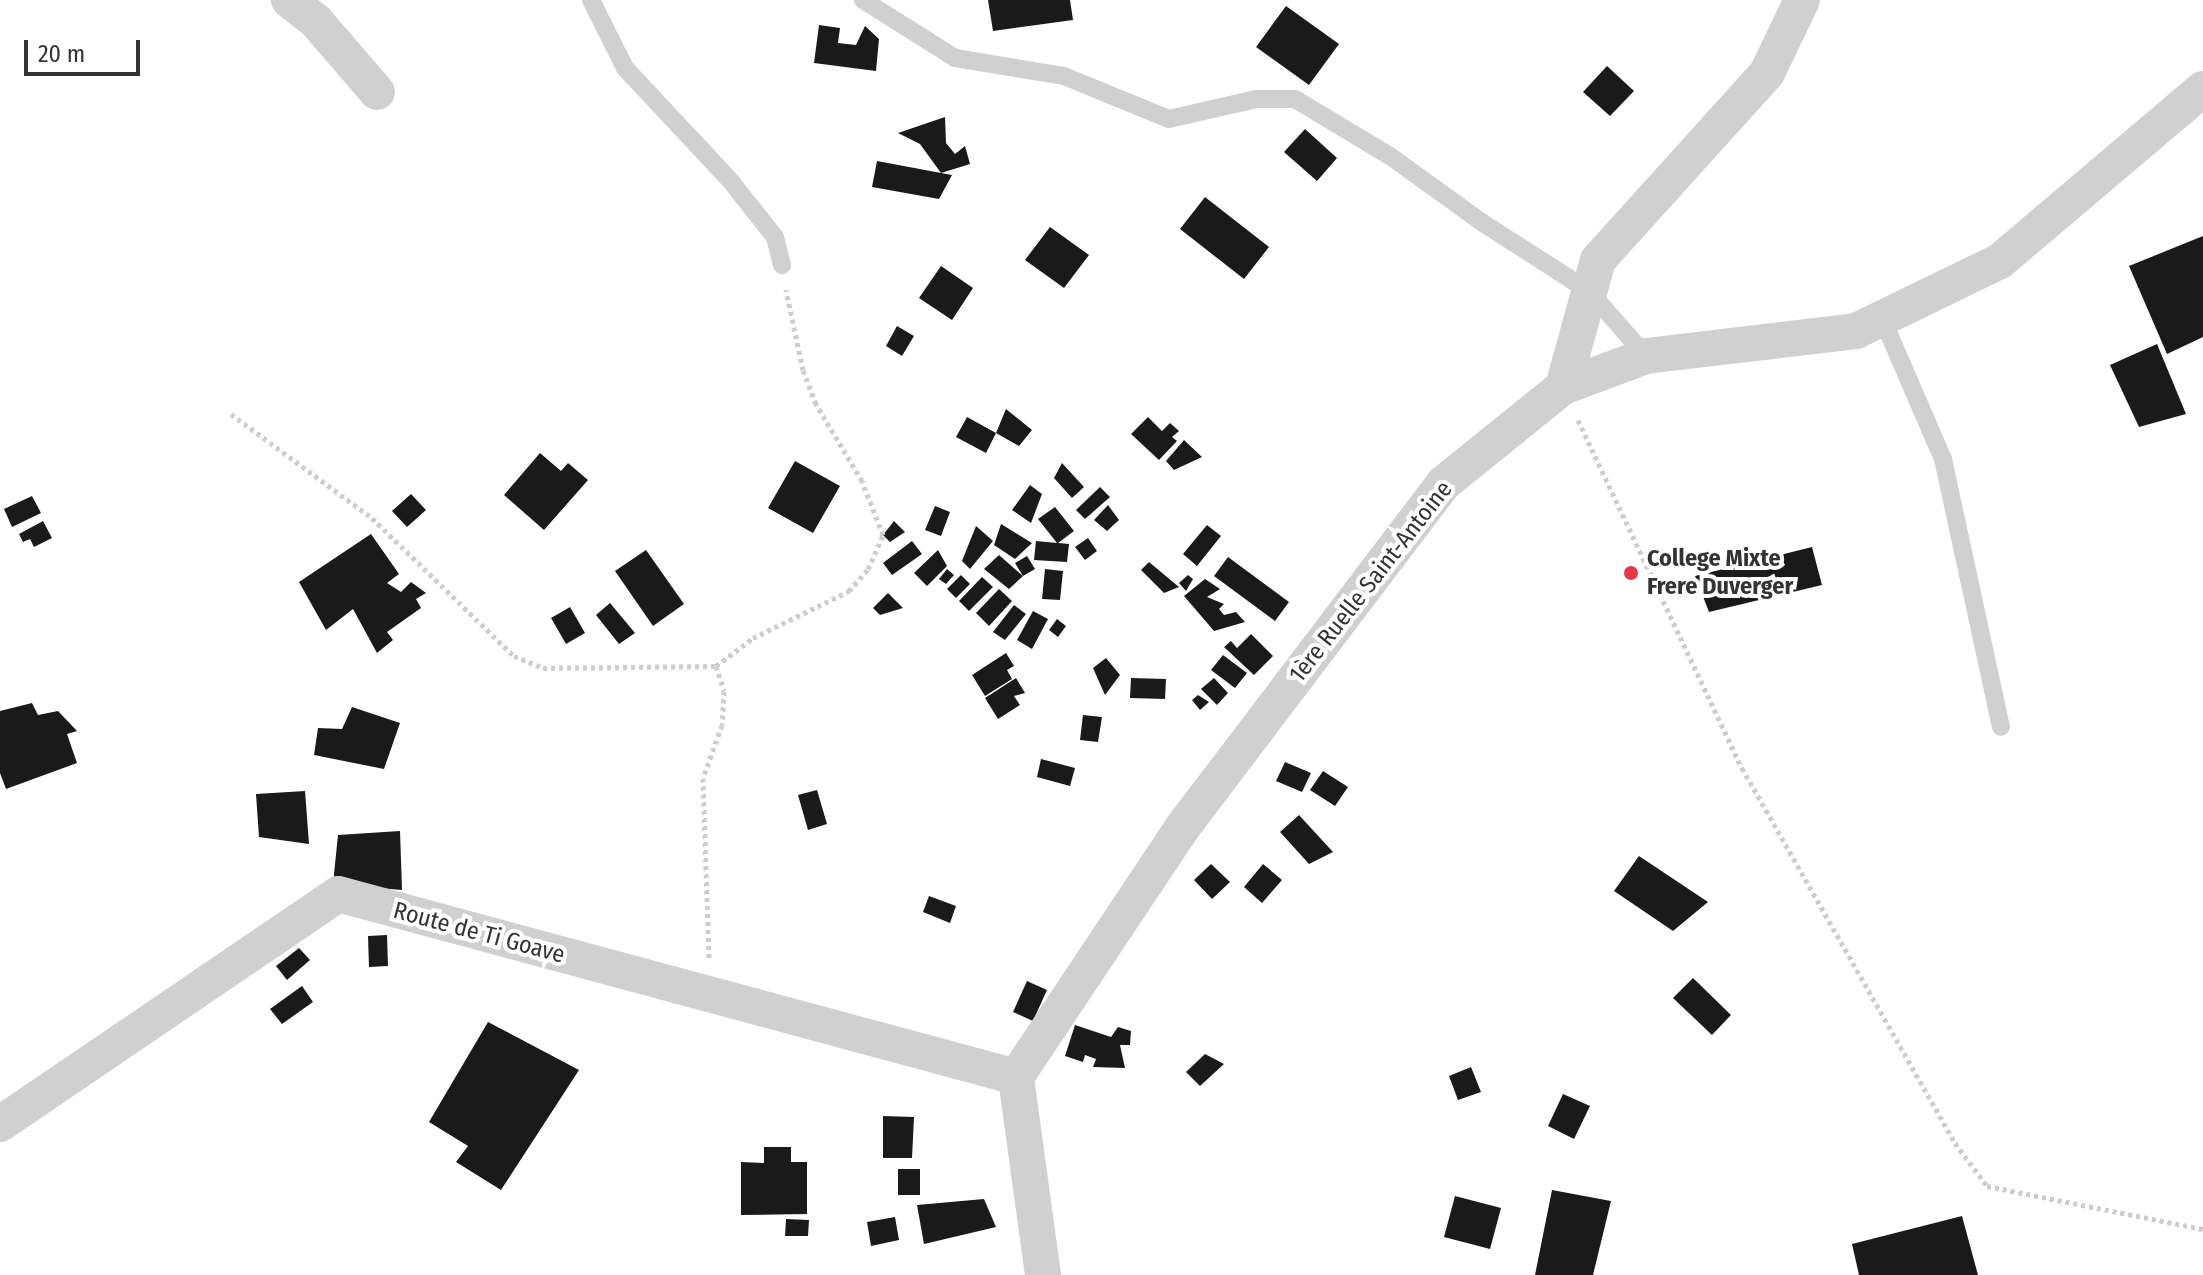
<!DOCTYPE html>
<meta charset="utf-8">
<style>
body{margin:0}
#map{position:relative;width:2203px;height:1275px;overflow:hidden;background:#fff;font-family:"Fira Sans Condensed",sans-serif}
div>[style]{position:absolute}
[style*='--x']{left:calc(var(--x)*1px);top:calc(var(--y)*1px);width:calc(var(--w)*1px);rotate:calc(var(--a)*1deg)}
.building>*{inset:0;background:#1a1a1a}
.path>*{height:5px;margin-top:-2.5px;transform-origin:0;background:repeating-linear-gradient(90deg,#cdcdcd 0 4px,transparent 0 8px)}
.service>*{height:18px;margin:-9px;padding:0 9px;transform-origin:9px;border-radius:9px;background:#d0d0d0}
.minor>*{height:36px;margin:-18px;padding:0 18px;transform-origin:18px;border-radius:18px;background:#d0d0d0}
.dots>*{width:22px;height:22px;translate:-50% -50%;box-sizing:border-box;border:4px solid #fff;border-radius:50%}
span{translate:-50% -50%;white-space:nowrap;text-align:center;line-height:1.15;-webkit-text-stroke:8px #fff;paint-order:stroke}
.poi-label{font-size:24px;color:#333;font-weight:700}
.left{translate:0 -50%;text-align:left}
.street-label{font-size:24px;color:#333}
.scale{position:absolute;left:24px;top:40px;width:116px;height:36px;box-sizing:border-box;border:4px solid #333;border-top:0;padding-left:10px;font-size:24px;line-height:28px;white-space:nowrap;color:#333;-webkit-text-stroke:6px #fff;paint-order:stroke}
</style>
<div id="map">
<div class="building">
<i style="clip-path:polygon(988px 0,1070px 0,1073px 20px,993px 31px)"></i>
<i style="clip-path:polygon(1286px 6px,1339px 44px,1309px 85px,1256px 47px)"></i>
<i style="clip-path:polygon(819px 25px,840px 28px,838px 43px,856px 45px,865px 26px,879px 39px,876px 71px,814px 63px)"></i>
<i style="clip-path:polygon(1607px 66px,1634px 91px,1610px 116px,1583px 92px)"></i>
<i style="clip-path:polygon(945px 117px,946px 143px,955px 154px,965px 146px,970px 164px,941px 173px,920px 144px,898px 133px)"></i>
<i style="clip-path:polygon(1305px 129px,1337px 158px,1317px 181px,1284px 152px)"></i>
<i style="clip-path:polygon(877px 161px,941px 173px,952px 175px,939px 199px,872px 187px)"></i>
<i style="clip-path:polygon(1205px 197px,1269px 247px,1244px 279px,1180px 229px)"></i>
<i style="clip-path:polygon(1050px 227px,1089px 255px,1064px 288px,1025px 260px)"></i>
<i style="clip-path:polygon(2203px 236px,2203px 337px,2167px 354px,2129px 266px)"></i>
<i style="clip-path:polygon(941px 266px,973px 288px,952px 320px,919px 298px)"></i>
<i style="clip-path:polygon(897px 326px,914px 336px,902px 356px,886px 346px)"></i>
<i style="clip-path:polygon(2157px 344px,2186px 414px,2139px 427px,2110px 365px)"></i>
<i style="clip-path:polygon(1006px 409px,1032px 430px,1019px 446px,996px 433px,986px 453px,956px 437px,967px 417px,996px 433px)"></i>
<i style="clip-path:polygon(1148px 417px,1162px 431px,1170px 423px,1179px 431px,1172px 437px,1177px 441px,1159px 460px,1131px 434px)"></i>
<i style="clip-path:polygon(1184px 440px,1202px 457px,1174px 470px,1166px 461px)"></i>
<i style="clip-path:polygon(540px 453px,561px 471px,568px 463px,588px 480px,544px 530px,504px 495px)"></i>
<i style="clip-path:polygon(795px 461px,840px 486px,813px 533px,768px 508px)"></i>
<i style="clip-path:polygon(1062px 463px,1084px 487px,1072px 498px,1054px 478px)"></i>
<i style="clip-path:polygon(1030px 485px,1042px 494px,1031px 523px,1012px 510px)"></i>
<i style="clip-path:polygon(1100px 487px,1110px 497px,1085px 519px,1076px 510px)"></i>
<i style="clip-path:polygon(411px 494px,426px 510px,407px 527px,392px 511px)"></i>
<i style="clip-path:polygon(32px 496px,41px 513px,12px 527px,4px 509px)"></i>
<i style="clip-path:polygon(1108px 505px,1119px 520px,1107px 531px,1094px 520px)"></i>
<i style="clip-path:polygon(935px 506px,950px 512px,941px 536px,925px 530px)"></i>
<i style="clip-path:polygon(1055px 507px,1074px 531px,1058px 543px,1069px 544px,1067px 562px,1034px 560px,1036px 541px,1057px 543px,1038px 519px)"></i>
<i style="clip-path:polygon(43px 521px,52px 538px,34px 547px,30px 539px,23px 542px,19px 534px)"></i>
<i style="clip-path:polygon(894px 521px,905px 532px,890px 542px,883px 535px)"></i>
<i style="clip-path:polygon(1001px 524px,1032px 543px,1015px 559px,994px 545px)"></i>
<i style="clip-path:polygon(1207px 525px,1221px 536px,1197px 566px,1183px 554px)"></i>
<i style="clip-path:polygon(976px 526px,993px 541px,970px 569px,962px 561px)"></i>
<i style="clip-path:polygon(371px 534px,399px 574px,387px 583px,401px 592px,411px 582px,426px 593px,416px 599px,421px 608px,387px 632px,393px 640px,377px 653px,353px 609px,326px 630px,299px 582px)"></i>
<i style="clip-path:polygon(1088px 538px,1097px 551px,1085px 560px,1075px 547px)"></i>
<i style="clip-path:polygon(912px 541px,922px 554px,892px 575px,883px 563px)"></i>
<i style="clip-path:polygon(1812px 547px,1822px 585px,1709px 612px,1695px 576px)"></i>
<i style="clip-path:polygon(646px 550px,684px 604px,653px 626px,615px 571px)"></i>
<i style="clip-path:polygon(938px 550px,947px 566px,927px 586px,914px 573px)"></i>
<i style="clip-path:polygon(999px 555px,1023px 576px,1009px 589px,984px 569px)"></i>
<i style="clip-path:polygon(1027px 556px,1035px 569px,1023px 576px,1015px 563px)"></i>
<i style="clip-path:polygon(1228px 557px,1289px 602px,1275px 621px,1214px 576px)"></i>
<i style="clip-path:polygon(1149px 562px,1179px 587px,1164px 593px,1141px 570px)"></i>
<i style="clip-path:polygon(947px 569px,954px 575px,946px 584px,939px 579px)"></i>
<i style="clip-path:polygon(1045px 569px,1063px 571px,1060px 600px,1042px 599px)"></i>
<i style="clip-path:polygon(961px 575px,970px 584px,956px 598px,947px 589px)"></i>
<i style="clip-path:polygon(1188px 575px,1193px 579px,1186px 591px,1179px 583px)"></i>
<i style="clip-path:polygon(982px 577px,993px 587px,969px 611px,959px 601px)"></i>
<i style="clip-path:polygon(1205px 579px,1220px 589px,1207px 597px,1224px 604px,1219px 609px,1224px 615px,1236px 612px,1245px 622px,1214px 631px,1184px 596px)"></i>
<i style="clip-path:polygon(999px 589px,1012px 601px,989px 626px,976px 613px)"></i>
<i style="clip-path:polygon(888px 593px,903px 608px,880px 615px,873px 608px)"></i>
<i style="clip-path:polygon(610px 603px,635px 633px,619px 644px,596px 615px)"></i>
<i style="clip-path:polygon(1014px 605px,1026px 614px,1005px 640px,993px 632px)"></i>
<i style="clip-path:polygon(570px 607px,585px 633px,566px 644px,551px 618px)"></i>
<i style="clip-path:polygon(1033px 611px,1048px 619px,1032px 649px,1017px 640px)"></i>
<i style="clip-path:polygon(1057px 619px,1066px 626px,1058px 637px,1049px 630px)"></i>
<i style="clip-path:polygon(1251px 634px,1273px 656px,1254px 675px,1224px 647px,1231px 641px,1237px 648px)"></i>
<i style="clip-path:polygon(1006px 653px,1014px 666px,1007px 670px,1012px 679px,985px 696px,972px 675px)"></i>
<i style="clip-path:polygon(1223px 655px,1247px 673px,1235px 688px,1211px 670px)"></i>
<i style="clip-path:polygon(1106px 658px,1120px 675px,1105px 695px,1093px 668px)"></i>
<i style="clip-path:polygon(1016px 678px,1025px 693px,1014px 696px,1020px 705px,998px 719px,985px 698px)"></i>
<i style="clip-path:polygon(1131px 678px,1166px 679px,1165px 699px,1130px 698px)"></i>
<i style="clip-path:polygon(1214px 678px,1228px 693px,1217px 705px,1201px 689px)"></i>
<i style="clip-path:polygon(1198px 695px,1209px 702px,1200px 710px,1192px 700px)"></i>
<i style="clip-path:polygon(32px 703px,38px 715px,58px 711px,77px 731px,67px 734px,77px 763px,6px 789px,0 773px,0 711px)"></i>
<i style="clip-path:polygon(352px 707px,400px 723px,384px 769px,314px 755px,318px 728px,342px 729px)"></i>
<i style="clip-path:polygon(1083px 715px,1102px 717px,1098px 742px,1080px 740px)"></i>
<i style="clip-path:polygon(1041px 759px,1075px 768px,1070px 786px,1037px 777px)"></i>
<i style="clip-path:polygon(1285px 762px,1311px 773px,1302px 792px,1276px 781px)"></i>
<i style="clip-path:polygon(1323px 771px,1348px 787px,1335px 806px,1310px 790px)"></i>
<i style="clip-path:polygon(817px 790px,827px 824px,808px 830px,798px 795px)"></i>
<i style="clip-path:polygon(305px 791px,309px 844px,259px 837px,256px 794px)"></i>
<i style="clip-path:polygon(1299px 815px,1333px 852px,1309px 864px,1280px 832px)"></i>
<i style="clip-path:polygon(400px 831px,402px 890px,333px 884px,338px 835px)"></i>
<i style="clip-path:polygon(1639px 856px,1708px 902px,1673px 931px,1614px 891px)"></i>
<i style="clip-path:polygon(1211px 864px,1230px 882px,1212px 899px,1194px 880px)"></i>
<i style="clip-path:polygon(1263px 864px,1282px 880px,1262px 903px,1244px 887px)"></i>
<i style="clip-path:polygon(929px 896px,956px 906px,950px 923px,923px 912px)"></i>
<i style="clip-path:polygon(387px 935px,388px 966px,369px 967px,368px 936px)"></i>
<i style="clip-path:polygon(299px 948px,310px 960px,287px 980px,276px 966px)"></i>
<i style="clip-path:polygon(1693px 978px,1731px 1015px,1712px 1035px,1673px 998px)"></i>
<i style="clip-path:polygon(1027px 981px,1047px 990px,1033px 1021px,1013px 1012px)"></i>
<i style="clip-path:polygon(302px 986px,313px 1002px,282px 1024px,270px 1009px)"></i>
<i style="clip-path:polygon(488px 1022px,579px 1070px,501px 1190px,456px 1162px,468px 1146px,429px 1122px)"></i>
<i style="clip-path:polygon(1075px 1025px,1111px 1037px,1118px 1027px,1131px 1031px,1130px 1045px,1120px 1045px,1125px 1068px,1093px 1067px,1096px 1059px,1085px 1055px,1083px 1062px,1065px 1056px)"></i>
<i style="clip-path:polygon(1205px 1054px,1224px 1064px,1200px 1086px,1186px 1072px)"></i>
<i style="clip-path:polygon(1471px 1067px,1481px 1092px,1458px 1100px,1449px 1076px)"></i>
<i style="clip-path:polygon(1563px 1094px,1590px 1106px,1574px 1139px,1548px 1126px)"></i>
<i style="clip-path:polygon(883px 1116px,914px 1117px,912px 1158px,883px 1158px)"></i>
<i style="clip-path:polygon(764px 1147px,791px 1147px,791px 1162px,807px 1162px,807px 1214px,741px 1215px,741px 1162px,764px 1163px)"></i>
<i style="clip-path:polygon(898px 1169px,920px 1169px,920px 1195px,898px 1195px)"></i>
<i style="clip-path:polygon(1552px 1190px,1611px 1201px,1593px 1275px,1535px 1275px)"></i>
<i style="clip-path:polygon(1455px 1196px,1501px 1208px,1490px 1249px,1444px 1237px)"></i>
<i style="clip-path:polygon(984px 1199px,996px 1227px,924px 1244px,917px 1205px)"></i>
<i style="clip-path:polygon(1962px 1216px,1978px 1275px,1859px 1275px,1852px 1244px)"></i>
<i style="clip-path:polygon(895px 1217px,899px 1240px,871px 1246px,867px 1222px)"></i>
<i style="clip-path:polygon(786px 1219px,809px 1220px,808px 1236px,785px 1236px)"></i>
</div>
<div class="path">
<i style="--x:231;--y:414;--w:175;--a:36.4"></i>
<i style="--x:372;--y:518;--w:198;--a:44.2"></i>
<i style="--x:514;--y:656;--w:31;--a:22"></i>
<i style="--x:543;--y:668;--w:173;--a:-0.7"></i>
<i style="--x:716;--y:666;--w:26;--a:72"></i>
<i style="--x:724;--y:691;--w:34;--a:93"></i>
<i style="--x:722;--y:725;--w:56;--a:109.7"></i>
<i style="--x:703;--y:778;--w:180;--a:88.1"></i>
<i style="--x:1578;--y:420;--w:385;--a:64.8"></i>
<i style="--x:1742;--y:768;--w:431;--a:60.4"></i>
<i style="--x:1955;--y:1143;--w:54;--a:53.3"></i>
<i style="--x:1987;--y:1186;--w:220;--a:11.3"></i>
<i style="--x:716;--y:666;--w:46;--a:-37.1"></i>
<i style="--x:753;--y:638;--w:107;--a:-26.1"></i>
<i style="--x:849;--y:591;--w:29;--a:-49"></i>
<i style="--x:868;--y:569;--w:37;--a:-66"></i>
<i style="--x:883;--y:535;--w:58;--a:-111.3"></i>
<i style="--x:862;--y:481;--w:90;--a:-120.9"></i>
<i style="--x:816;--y:404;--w:36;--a:-111"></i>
<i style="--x:803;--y:370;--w:82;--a:-102"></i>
</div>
<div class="service">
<i style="--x:591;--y:0;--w:76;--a:63.4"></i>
<i style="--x:625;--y:68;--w:152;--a:46.9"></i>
<i style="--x:729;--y:179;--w:74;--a:51.6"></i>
<i style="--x:775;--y:237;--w:29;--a:76"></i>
<i style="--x:863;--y:0;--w:109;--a:32.2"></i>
<i style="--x:955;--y:58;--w:110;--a:9.4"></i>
<i style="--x:1064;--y:76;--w:113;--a:22.3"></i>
<i style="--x:1169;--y:119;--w:89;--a:-12.9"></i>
<i style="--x:1256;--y:99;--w:39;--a:0"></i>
<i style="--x:1295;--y:99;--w:111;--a:31"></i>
<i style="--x:1390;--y:156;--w:115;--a:35.8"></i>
<i style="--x:1483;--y:223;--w:126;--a:32.7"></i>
<i style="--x:1589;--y:291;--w:86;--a:48.8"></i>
<i style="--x:1882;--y:318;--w:154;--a:66.6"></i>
<i style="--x:1943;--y:459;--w:274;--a:77.8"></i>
</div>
<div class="minor">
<i style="--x:289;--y:0;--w:33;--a:38"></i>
<i style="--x:315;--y:20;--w:95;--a:49.3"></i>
<i style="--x:1563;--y:387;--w:132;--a:-74.6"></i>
<i style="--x:1598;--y:260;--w:252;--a:-47.9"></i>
<i style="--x:1767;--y:73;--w:81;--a:-64.4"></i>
<i style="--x:0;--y:1124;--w:409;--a:-34.2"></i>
<i style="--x:338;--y:894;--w:702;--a:15.1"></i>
<i style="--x:1043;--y:1275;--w:200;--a:-97.8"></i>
<i style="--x:1016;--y:1077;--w:299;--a:-56.3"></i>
<i style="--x:1182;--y:828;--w:433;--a:-52.8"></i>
<i style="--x:1444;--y:483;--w:153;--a:-38.9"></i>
<i style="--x:1563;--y:387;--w:89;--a:-20.5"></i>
<i style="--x:1646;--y:356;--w:211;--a:-6.8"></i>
<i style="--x:1856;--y:331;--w:160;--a:-25.9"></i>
<i style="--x:2000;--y:261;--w:266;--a:-40.3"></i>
</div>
<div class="dots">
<i style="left:1631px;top:573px;background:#e63946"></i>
</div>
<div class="poi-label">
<span class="left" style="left:1647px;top:573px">College Mixte<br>Frere Duverger</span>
</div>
<div class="street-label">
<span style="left:1371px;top:582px;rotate:-52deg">1ère Ruelle Saint-Antoine</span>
<span style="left:479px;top:933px;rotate:15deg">Route de Ti Goave</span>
</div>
<div class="scale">20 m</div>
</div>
